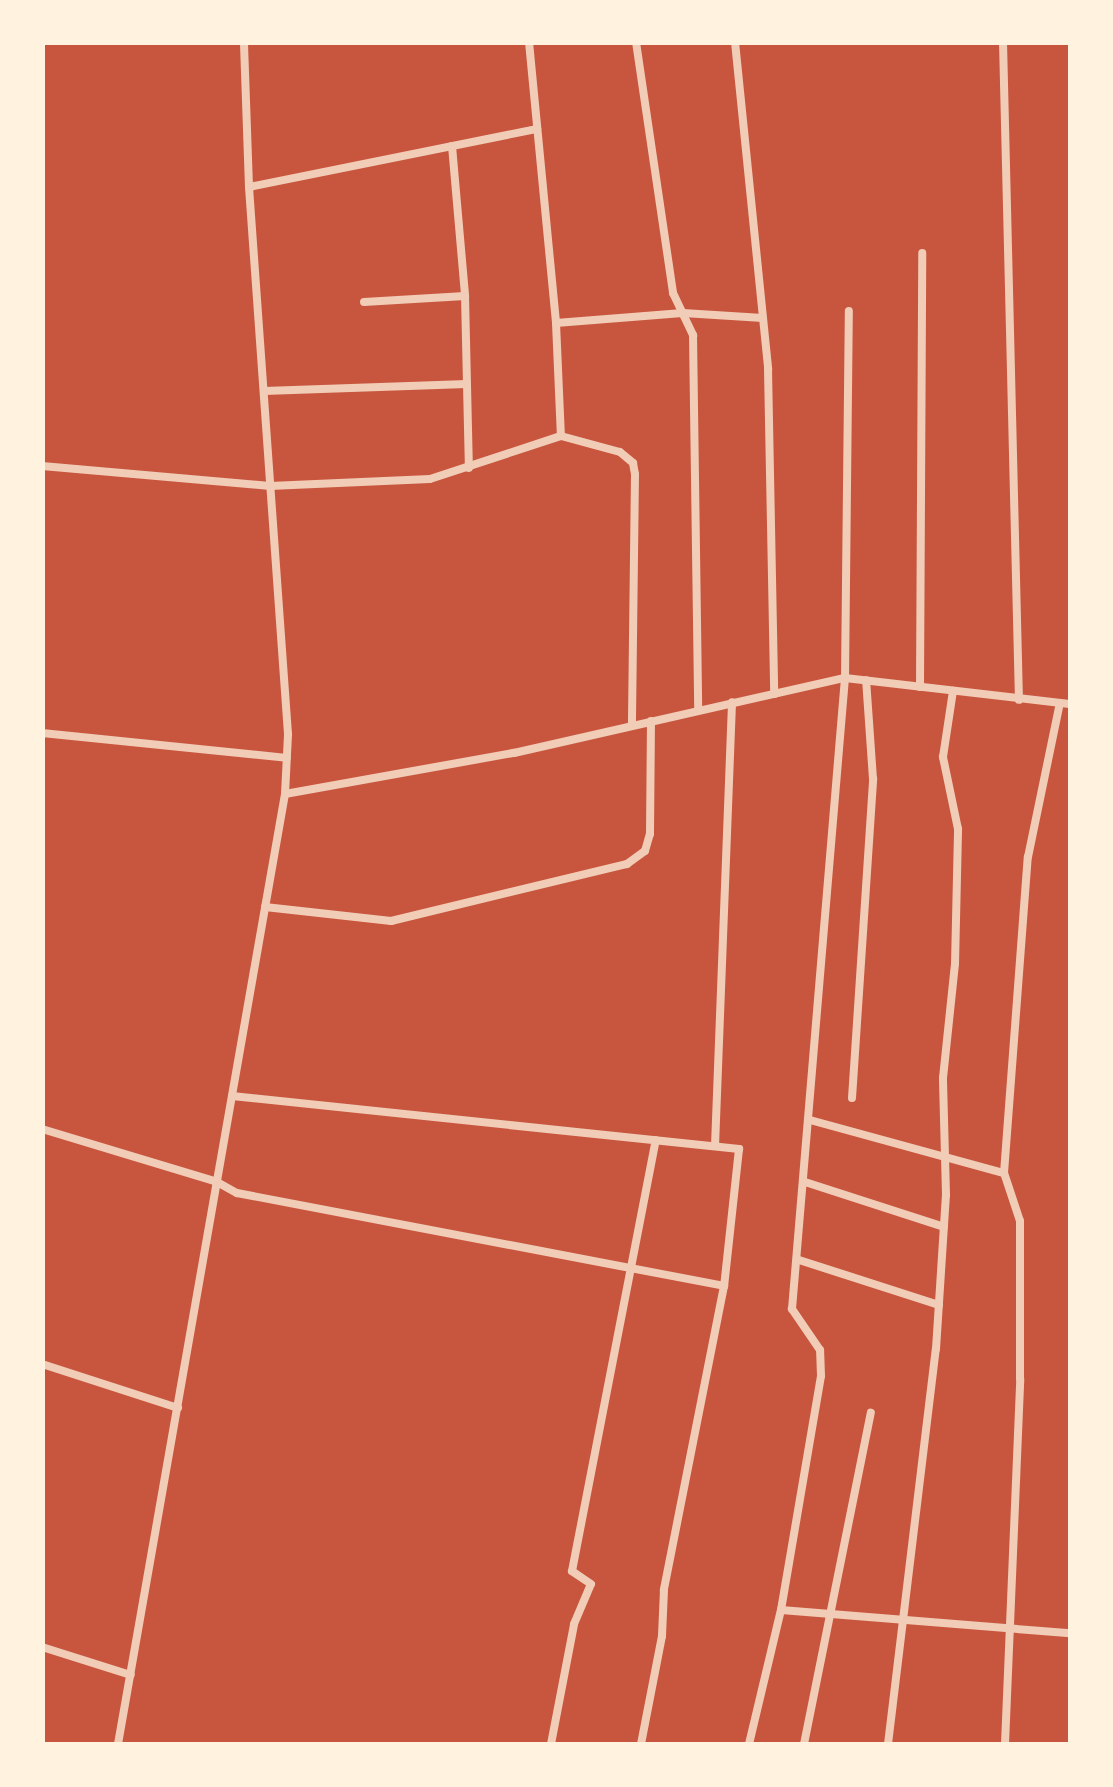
<!DOCTYPE html>
<style>
body{margin:0}
#map{position:relative;width:1113px;height:1787px;overflow:hidden;background:#c8553d;font-family:"Source Sans 3",sans-serif}
div>[style]{position:absolute}
[style*='--x']{left:calc(var(--x)*1px);top:calc(var(--y)*1px);width:calc(var(--w)*1px);rotate:calc(var(--a)*1deg)}
.minor>*{height:8px;margin:-4px;padding:0 4px;transform-origin:4px;border-radius:4px;background:#f1ccb7}
span{translate:-50% -50%;white-space:nowrap;text-align:center;line-height:1.15;-webkit-text-stroke:8px #fff3e0;paint-order:stroke}
.frame{position:absolute;inset:0;border:45px solid #fff3e0;pointer-events:none}
</style>
<div id="map">
<div class="minor">
<i style="--x:529;--y:42;--w:282;--a:84.5"></i>
<i style="--x:556;--y:323;--w:113;--a:87.5"></i>
<i style="--x:636;--y:42;--w:254;--a:81.6"></i>
<i style="--x:673;--y:293;--w:47;--a:64.5"></i>
<i style="--x:693;--y:335;--w:375;--a:89.2"></i>
<i style="--x:735;--y:42;--w:329;--a:84.2"></i>
<i style="--x:768;--y:369;--w:325;--a:88.9"></i>
<i style="--x:1003;--y:42;--w:658;--a:88.61"></i>
<i style="--x:452;--y:146;--w:151;--a:85"></i>
<i style="--x:465;--y:296;--w:172;--a:88.7"></i>
<i style="--x:249;--y:187;--w:294;--a:-11.4"></i>
<i style="--x:364;--y:302;--w:101;--a:-3.4"></i>
<i style="--x:556;--y:323;--w:127;--a:-4.5"></i>
<i style="--x:683;--y:313;--w:80;--a:3.6"></i>
<i style="--x:264;--y:391;--w:203;--a:-2"></i>
<i style="--x:42;--y:466;--w:229;--a:5"></i>
<i style="--x:270;--y:486;--w:160;--a:-2.5"></i>
<i style="--x:430;--y:479;--w:138;--a:-18.2"></i>
<i style="--x:561;--y:436;--w:61;--a:15.2"></i>
<i style="--x:620;--y:452;--w:17;--a:40"></i>
<i style="--x:633;--y:463;--w:11;--a:80"></i>
<i style="--x:635;--y:474;--w:251;--a:90.7"></i>
<i style="--x:920;--y:687;--w:434;--a:-89.7"></i>
<i style="--x:42;--y:733;--w:246;--a:5.8"></i>
<i style="--x:285;--y:794;--w:233;--a:-10.2"></i>
<i style="--x:514;--y:753;--w:339;--a:-12.8"></i>
<i style="--x:845;--y:678;--w:226;--a:6.6"></i>
<i style="--x:265;--y:907;--w:127;--a:6.3"></i>
<i style="--x:391;--y:921;--w:243;--a:-13.6"></i>
<i style="--x:627;--y:864;--w:22;--a:-36"></i>
<i style="--x:645;--y:851;--w:18;--a:-74"></i>
<i style="--x:650;--y:834;--w:113;--a:-89.5"></i>
<i style="--x:232;--y:1096;--w:510;--a:5.97"></i>
<i style="--x:739;--y:1149;--w:138;--a:96.2"></i>
<i style="--x:724;--y:1286;--w:310;--a:101.2"></i>
<i style="--x:664;--y:1590;--w:46;--a:92.5"></i>
<i style="--x:662;--y:1636;--w:110;--a:101"></i>
<i style="--x:852;--y:1098;--w:320;--a:-86.2"></i>
<i style="--x:873;--y:779;--w:99;--a:-94"></i>
<i style="--x:810;--y:1120;--w:201;--a:15.3"></i>
<i style="--x:42;--y:1129;--w:183;--a:16.8"></i>
<i style="--x:217;--y:1182;--w:23;--a:29"></i>
<i style="--x:237;--y:1193;--w:496;--a:10.8"></i>
<i style="--x:715;--y:1146;--w:444;--a:-87.8"></i>
<i style="--x:805;--y:1182;--w:146;--a:17.9"></i>
<i style="--x:799;--y:1260;--w:147;--a:17.8"></i>
<i style="--x:42;--y:1364;--w:143;--a:17.9"></i>
<i style="--x:781;--y:1610;--w:290;--a:4.6"></i>
<i style="--x:42;--y:1647;--w:93;--a:17.5"></i>
<i style="--x:118;--y:1744;--w:965;--a:-80.03"></i>
<i style="--x:285;--y:794;--w:60;--a:-87.1"></i>
<i style="--x:288;--y:734;--w:548;--a:-94.08"></i>
<i style="--x:249;--y:187;--w:145;--a:-92"></i>
<i style="--x:551;--y:1744;--w:122;--a:-79.1"></i>
<i style="--x:574;--y:1624;--w:43;--a:-67"></i>
<i style="--x:591;--y:1584;--w:23;--a:-146"></i>
<i style="--x:572;--y:1571;--w:439;--a:-79"></i>
<i style="--x:749;--y:1744;--w:138;--a:-76.6"></i>
<i style="--x:781;--y:1610;--w:237;--a:-80.3"></i>
<i style="--x:821;--y:1376;--w:26;--a:-92"></i>
<i style="--x:820;--y:1350;--w:50;--a:-124.3"></i>
<i style="--x:792;--y:1309;--w:633;--a:-85.2"></i>
<i style="--x:845;--y:678;--w:367;--a:-89.4"></i>
<i style="--x:804;--y:1744;--w:338;--a:-78.6"></i>
<i style="--x:888;--y:1744;--w:398;--a:-83.1"></i>
<i style="--x:936;--y:1349;--w:154;--a:-86.3"></i>
<i style="--x:946;--y:1195;--w:117;--a:-91.5"></i>
<i style="--x:943;--y:1078;--w:115;--a:-84"></i>
<i style="--x:955;--y:964;--w:135;--a:-88.7"></i>
<i style="--x:958;--y:829;--w:74;--a:-101.8"></i>
<i style="--x:943;--y:757;--w:67;--a:-81.4"></i>
<i style="--x:1005;--y:1744;--w:365;--a:-87.6"></i>
<i style="--x:1020;--y:1379;--w:158;--a:-90"></i>
<i style="--x:1020;--y:1221;--w:51;--a:-108.4"></i>
<i style="--x:1004;--y:1173;--w:317;--a:-85.7"></i>
<i style="--x:1028;--y:857;--w:157;--a:-78.3"></i>
</div>
<div class="frame"></div>
</div>
